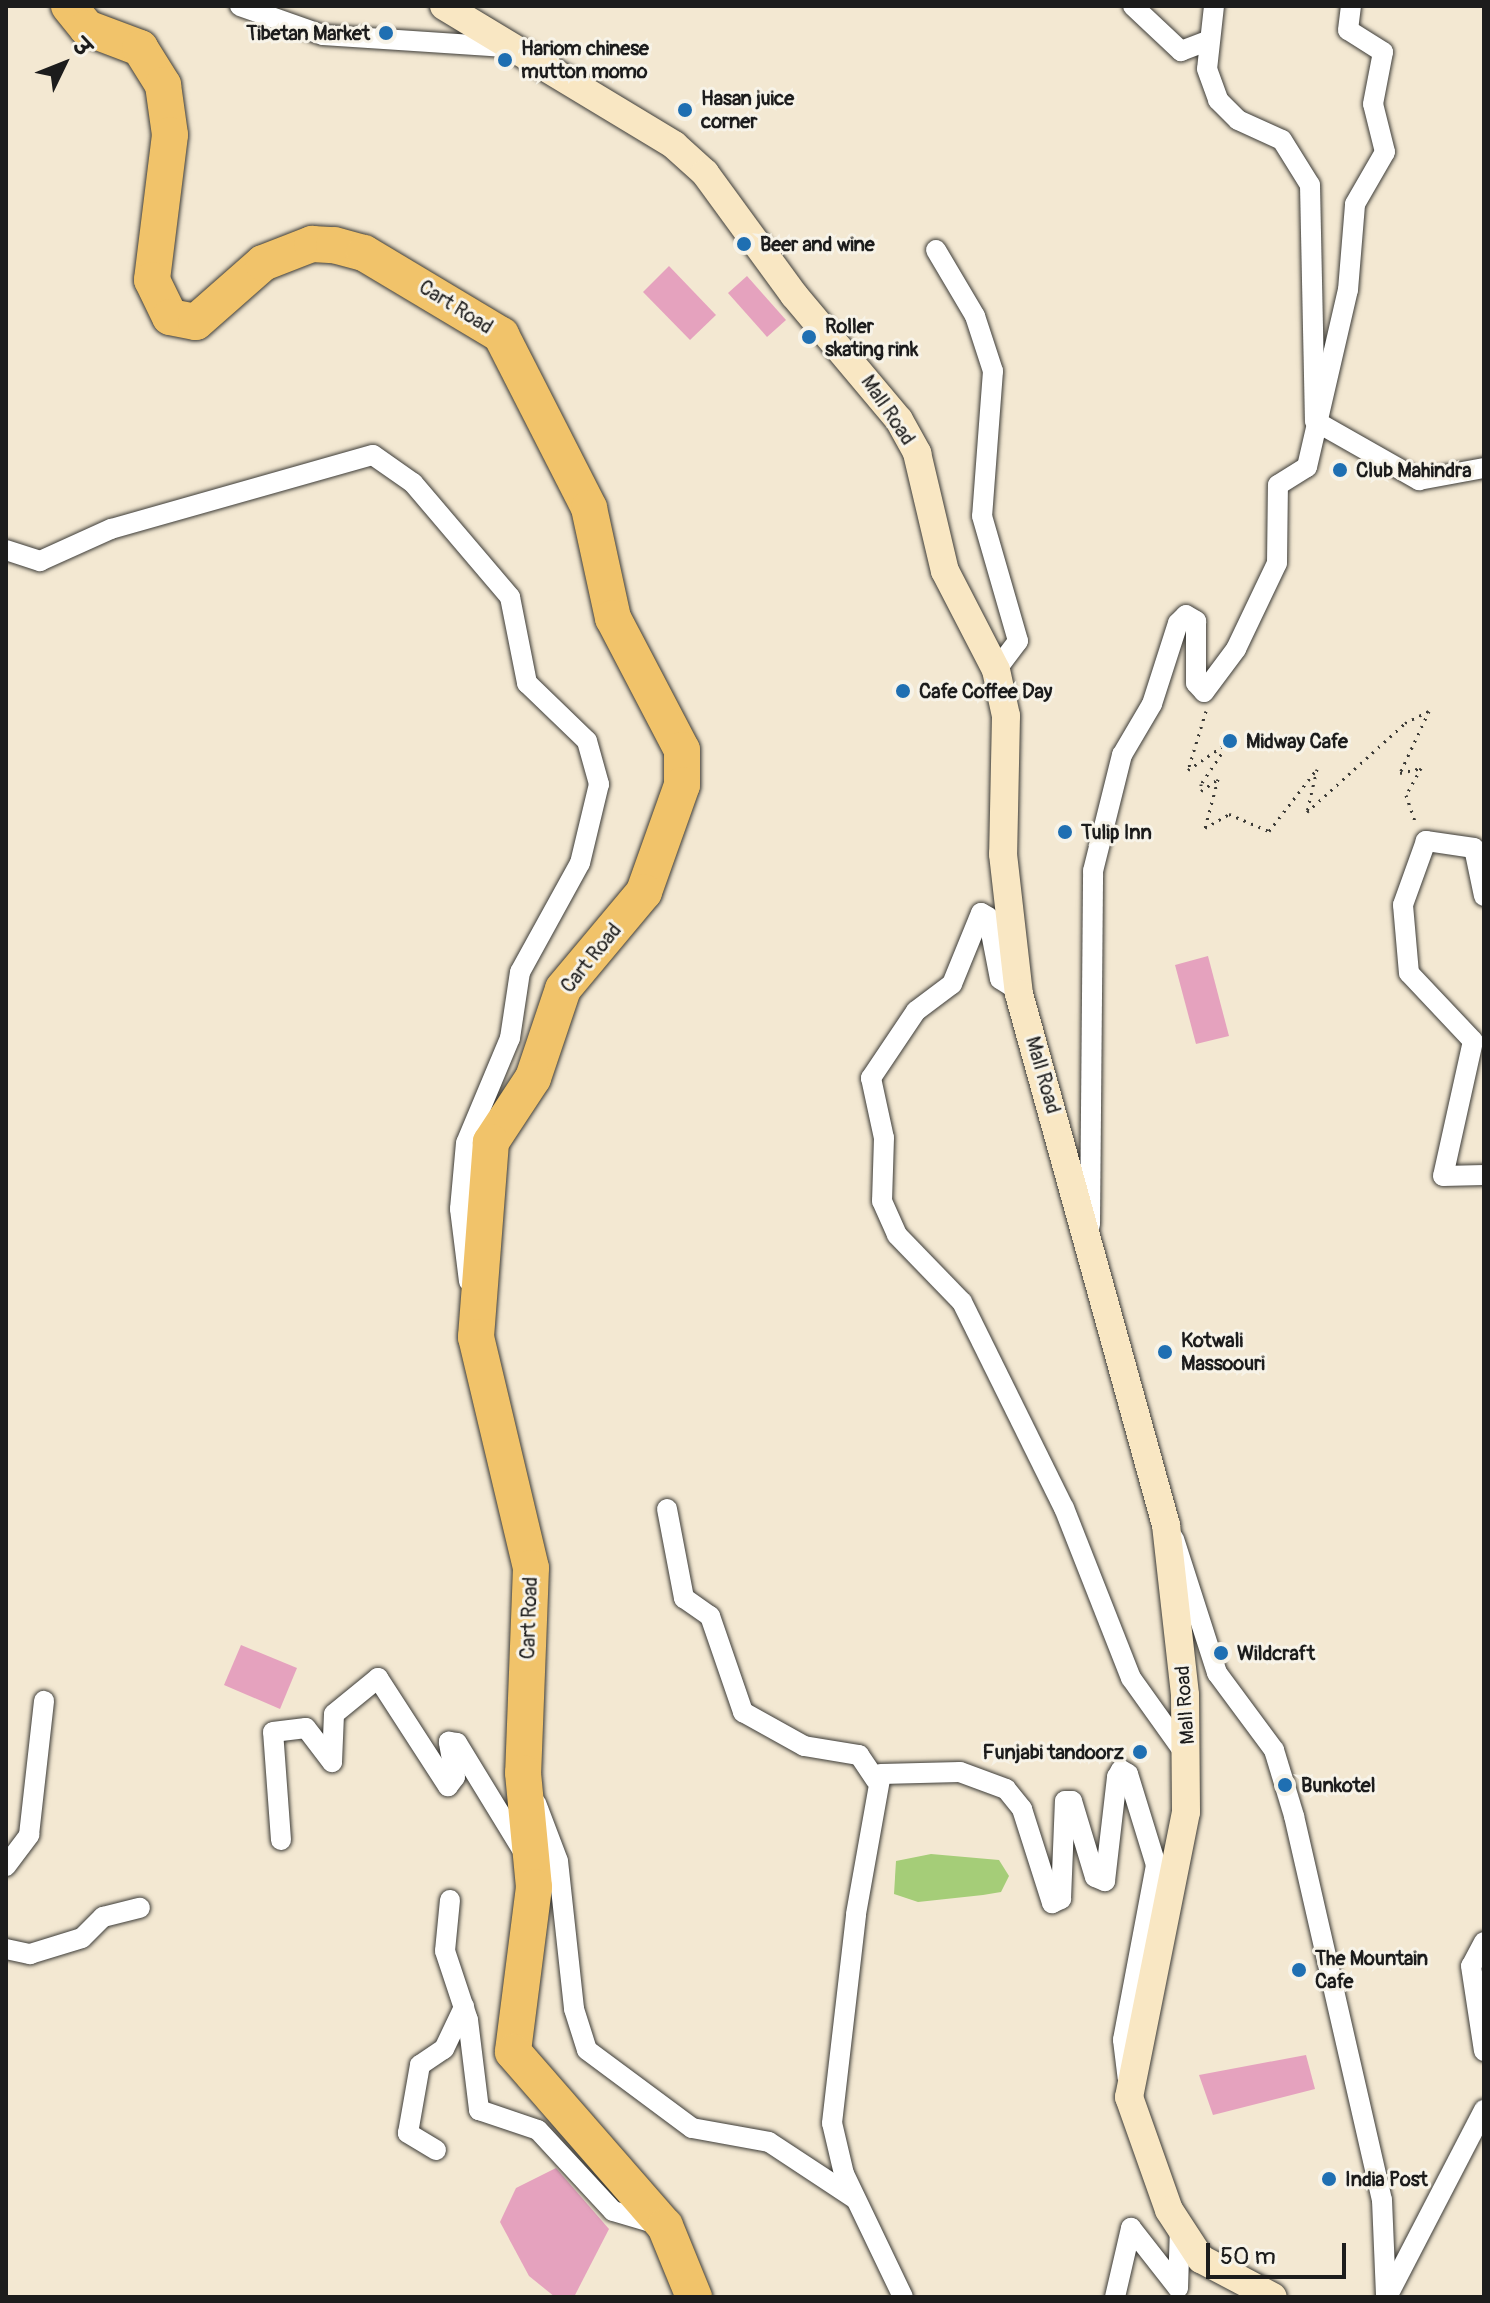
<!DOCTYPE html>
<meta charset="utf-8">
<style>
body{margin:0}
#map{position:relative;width:1490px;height:2303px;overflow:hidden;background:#f3e8d2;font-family:Pangolin,"Playpen Sans Deva",sans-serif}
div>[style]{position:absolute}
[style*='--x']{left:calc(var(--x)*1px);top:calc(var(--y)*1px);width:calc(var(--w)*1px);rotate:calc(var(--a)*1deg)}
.green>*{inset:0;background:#a5cd78}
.building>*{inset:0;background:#e5a2be}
.path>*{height:3px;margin-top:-1.5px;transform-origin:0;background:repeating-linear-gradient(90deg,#3c3b37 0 2px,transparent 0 8px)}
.roads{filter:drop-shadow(0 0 2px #3c3b37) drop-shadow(0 0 2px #3c3b37)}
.street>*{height:20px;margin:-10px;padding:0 10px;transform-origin:10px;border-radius:10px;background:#fff}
.secondary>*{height:28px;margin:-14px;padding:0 14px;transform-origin:14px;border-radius:14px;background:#f9e7c3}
.highway>*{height:36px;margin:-18px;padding:0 18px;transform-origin:18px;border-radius:18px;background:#f1c36a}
.dots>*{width:22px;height:22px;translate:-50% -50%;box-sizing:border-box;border:4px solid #f7f3e8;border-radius:50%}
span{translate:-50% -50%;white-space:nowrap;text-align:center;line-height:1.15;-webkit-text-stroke:6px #f7f3e8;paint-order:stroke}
.poi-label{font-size:20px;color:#1c1c1c;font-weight:700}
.right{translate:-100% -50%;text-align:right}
.left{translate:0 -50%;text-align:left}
.street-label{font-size:20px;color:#1c1c1c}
.frame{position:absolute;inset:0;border:8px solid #1c1c1c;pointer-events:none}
.north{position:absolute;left:24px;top:24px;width:80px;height:80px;-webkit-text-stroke:6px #f7f3e8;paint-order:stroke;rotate:47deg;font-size:22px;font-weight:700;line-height:32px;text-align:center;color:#1c1c1c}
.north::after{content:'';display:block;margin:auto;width:28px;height:36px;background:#1c1c1c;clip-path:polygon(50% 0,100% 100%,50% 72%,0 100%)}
.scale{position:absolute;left:1206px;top:2243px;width:140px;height:36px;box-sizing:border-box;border:4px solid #1c1c1c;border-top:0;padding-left:10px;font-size:24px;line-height:28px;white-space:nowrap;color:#1c1c1c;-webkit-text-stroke:6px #f7f3e8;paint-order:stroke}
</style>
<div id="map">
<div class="green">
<i style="clip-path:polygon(931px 1854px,999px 1860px,1009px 1876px,1001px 1892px,983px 1895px,918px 1902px,894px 1894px,896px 1861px)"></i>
</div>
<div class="building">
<i style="clip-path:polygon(669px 266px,716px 315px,690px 340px,643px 292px)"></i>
<i style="clip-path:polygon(747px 276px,786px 320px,767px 337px,728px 293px)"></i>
<i style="clip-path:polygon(1208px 956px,1229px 1036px,1196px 1044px,1175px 965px)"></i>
<i style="clip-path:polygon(241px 1645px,297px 1668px,280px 1709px,224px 1685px)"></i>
<i style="clip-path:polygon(1306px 2055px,1315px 2089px,1213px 2115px,1199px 2075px)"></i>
<i style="clip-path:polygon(556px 2168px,609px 2229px,574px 2297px,555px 2297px,529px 2276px,500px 2222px,516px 2188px)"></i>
</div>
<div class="path">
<i style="--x:1206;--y:711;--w:62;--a:107"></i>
<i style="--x:1188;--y:770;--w:51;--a:-34.6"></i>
<i style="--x:1230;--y:741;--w:52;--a:124"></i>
<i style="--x:1201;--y:784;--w:7;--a:90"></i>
<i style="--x:1201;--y:791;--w:21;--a:-35"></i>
<i style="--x:1218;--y:779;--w:51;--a:104.9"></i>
<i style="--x:1205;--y:828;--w:28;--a:-30"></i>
<i style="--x:1229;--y:814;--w:43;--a:23"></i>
<i style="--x:1269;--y:831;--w:78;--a:-52.3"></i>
<i style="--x:1317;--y:769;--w:44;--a:103.1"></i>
<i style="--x:1307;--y:812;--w:132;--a:-42.2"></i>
<i style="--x:1405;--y:723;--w:27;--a:-27"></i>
<i style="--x:1429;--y:711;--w:68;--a:115.1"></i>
<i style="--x:1400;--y:773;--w:22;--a:-13"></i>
<i style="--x:1421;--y:768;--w:31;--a:119"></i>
<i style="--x:1406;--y:795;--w:31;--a:71"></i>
</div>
<div class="roads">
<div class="street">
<i style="--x:240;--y:6;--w:88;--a:19.3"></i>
<i style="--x:323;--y:35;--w:183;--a:3.8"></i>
<i style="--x:1133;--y:6;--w:66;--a:43.2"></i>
<i style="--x:1181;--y:51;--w:28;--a:-21"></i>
<i style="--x:1214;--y:6;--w:63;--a:96.3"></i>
<i style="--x:1207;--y:69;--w:33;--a:70"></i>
<i style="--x:1218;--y:100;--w:28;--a:45"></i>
<i style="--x:1238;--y:120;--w:48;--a:24.4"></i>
<i style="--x:1282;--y:140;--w:53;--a:58.1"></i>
<i style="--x:1310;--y:185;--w:236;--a:88.8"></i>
<i style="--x:1315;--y:421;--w:120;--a:29.6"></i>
<i style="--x:1419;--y:480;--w:66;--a:-10.5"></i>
<i style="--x:936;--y:250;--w:77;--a:59.4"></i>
<i style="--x:975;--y:316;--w:58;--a:71.9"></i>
<i style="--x:993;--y:371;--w:145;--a:94.3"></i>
<i style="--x:982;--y:516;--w:130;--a:73.9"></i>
<i style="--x:1018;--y:641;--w:36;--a:127"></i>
<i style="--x:6;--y:550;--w:36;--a:18"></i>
<i style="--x:40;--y:561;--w:78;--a:-24.3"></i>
<i style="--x:111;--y:529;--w:272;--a:-15.8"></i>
<i style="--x:373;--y:455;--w:49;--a:35"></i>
<i style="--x:413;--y:483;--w:150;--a:49.6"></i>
<i style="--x:510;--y:597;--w:88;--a:78.8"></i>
<i style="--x:527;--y:683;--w:83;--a:44"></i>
<i style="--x:587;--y:741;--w:45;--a:74.4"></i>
<i style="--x:599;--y:784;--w:81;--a:103.5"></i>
<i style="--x:580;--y:863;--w:124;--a:118.8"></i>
<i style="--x:520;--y:972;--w:67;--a:98.6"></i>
<i style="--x:510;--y:1038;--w:114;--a:112.7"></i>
<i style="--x:466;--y:1143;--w:66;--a:95.2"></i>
<i style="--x:460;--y:1209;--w:73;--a:82.9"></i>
<i style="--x:1484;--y:896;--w:49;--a:-101.8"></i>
<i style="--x:1474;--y:848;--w:49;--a:-171.7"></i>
<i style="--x:1426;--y:841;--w:68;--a:109.8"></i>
<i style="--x:1403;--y:905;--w:68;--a:85"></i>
<i style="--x:1409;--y:973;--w:93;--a:46.7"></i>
<i style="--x:1473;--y:1041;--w:138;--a:102.5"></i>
<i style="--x:1443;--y:1176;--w:41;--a:-1.4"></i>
<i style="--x:1019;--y:991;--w:22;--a:-148"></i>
<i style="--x:1000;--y:979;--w:63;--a:-101"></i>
<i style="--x:988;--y:917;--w:8;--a:-150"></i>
<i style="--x:981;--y:913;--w:77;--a:112.2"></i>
<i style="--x:952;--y:984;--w:45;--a:143.1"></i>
<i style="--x:916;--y:1011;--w:81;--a:123.9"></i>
<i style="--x:871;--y:1078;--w:61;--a:77.8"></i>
<i style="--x:884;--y:1138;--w:63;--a:91.8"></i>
<i style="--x:882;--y:1201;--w:37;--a:66"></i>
<i style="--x:897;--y:1235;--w:93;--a:45.9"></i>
<i style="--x:962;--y:1302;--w:230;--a:63.7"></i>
<i style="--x:1064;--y:1508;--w:183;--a:68.5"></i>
<i style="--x:1131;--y:1678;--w:98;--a:54.5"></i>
<i style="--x:1090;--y:1225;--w:354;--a:-89.5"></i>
<i style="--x:1093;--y:871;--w:120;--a:-76"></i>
<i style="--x:1122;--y:755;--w:59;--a:-59.5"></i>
<i style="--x:1152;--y:704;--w:85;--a:-72.2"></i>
<i style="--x:1178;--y:623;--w:11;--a:-45"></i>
<i style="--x:1186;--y:615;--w:12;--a:31"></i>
<i style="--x:1196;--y:621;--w:62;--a:90"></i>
<i style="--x:1196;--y:683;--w:12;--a:48"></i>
<i style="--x:1204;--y:692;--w:54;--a:-53.3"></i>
<i style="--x:1236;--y:649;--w:95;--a:-64.5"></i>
<i style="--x:1277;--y:563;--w:78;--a:-89.3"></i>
<i style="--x:1278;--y:485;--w:34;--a:-32"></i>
<i style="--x:1307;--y:467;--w:182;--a:-77"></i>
<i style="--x:1348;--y:290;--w:86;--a:-85.3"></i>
<i style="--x:1355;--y:204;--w:60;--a:-60"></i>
<i style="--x:1385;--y:152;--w:49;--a:-104"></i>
<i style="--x:1373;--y:104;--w:53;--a:-79.1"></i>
<i style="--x:1383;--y:52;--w:41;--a:-147.8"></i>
<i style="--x:1348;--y:30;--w:24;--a:-83"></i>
<i style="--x:667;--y:1509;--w:91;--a:79.2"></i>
<i style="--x:684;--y:1598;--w:32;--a:35"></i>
<i style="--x:710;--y:1616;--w:102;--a:71"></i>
<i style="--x:743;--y:1712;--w:70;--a:29.1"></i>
<i style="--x:804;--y:1746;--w:56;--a:9.3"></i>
<i style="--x:859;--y:1755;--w:30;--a:56"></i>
<i style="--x:1174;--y:1539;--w:141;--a:72.2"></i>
<i style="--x:1217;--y:1673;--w:96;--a:53.5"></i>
<i style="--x:1274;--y:1750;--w:69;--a:73.1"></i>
<i style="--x:1294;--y:1816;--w:394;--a:77.1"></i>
<i style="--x:1382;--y:2200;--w:97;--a:87.6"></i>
<i style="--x:536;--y:1803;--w:62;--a:69.2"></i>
<i style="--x:558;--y:1861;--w:149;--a:83.8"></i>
<i style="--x:574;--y:2009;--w:43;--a:72.4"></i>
<i style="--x:587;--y:2050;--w:131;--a:36.6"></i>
<i style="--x:692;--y:2128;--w:78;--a:10.3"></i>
<i style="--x:769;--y:2142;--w:102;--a:33.4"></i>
<i style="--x:281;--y:1840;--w:108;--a:-94.2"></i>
<i style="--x:273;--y:1732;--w:33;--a:-7"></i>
<i style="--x:306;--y:1728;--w:43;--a:52.6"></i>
<i style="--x:332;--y:1762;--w:48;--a:-87.6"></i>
<i style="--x:334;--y:1714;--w:57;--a:-39.3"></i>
<i style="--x:378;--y:1678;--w:129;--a:57.1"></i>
<i style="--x:448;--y:1786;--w:11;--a:-52"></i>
<i style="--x:455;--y:1777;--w:36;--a:-100"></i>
<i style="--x:449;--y:1742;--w:8;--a:7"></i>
<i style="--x:457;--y:1743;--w:127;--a:58.6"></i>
<i style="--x:6;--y:1866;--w:39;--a:-53"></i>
<i style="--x:29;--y:1835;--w:135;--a:-83.6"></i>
<i style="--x:450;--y:1900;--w:51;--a:95.6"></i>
<i style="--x:445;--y:1951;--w:73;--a:71.6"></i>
<i style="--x:468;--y:2020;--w:91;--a:83"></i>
<i style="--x:479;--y:2110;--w:62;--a:18.7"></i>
<i style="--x:538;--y:2130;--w:110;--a:47.2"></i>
<i style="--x:613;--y:2211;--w:53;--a:16.4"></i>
<i style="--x:1484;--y:1942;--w:27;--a:118"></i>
<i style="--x:1471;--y:1966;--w:86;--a:81.3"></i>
<i style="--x:6;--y:1949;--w:25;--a:12"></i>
<i style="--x:30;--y:1954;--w:54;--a:-17.1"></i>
<i style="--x:82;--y:1938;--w:30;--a:-45"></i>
<i style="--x:103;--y:1917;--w:38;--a:-14"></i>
<i style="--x:436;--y:2150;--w:33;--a:-149"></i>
<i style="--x:408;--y:2133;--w:69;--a:-80"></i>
<i style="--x:420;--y:2065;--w:29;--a:-34"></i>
<i style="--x:444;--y:2049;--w:47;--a:-64.5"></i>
<i style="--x:903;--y:2297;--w:136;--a:-115.6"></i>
<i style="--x:844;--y:2174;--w:52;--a:-103.2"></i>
<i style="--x:832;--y:2123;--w:210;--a:-83.4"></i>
<i style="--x:856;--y:1914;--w:142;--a:-79.9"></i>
<i style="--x:881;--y:1774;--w:79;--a:-1.5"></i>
<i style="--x:960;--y:1772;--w:49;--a:20.3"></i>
<i style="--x:1006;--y:1789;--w:26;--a:51"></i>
<i style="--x:1022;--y:1809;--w:99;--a:72.3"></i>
<i style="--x:1052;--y:1903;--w:10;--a:-24"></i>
<i style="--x:1061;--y:1899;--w:98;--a:-87.7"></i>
<i style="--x:1065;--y:1801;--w:7;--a:0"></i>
<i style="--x:1072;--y:1801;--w:79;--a:73.2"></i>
<i style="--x:1095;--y:1877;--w:11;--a:22"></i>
<i style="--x:1105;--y:1881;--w:105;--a:-83.4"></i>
<i style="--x:1117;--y:1777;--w:8;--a:-60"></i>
<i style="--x:1121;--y:1770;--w:8;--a:30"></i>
<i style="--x:1128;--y:1774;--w:95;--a:72.9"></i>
<i style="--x:1156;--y:1865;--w:178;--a:100.7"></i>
<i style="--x:1123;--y:2040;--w:38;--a:83"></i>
<i style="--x:1115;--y:2297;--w:71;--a:-76.9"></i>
<i style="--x:1131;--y:2228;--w:76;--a:51.9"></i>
<i style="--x:1178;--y:2288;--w:61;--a:-88.1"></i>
<i style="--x:1387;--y:2297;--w:211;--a:-62.6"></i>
</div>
<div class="secondary">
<i style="--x:444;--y:6;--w:269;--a:31.1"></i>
<i style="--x:674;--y:145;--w:42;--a:42.1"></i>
<i style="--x:705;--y:173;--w:151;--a:53.9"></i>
<i style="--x:794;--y:295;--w:163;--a:50"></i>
<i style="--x:899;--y:420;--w:38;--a:61"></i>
<i style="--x:917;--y:453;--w:121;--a:76.7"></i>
<i style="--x:945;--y:571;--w:111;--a:62.7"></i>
<i style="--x:996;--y:670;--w:47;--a:77.7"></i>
<i style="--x:1006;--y:716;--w:138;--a:91.2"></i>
<i style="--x:1003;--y:854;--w:141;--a:83.5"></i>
<i style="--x:1019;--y:994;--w:551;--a:74.53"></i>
<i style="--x:1166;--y:1525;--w:171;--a:83.6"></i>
<i style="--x:1185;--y:1695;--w:117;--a:89.5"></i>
<i style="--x:1186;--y:1812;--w:291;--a:101.3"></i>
<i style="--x:1129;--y:2097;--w:120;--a:70.5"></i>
<i style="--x:1169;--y:2210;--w:59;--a:56.9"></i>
<i style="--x:1201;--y:2259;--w:81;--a:27.8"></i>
</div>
<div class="highway">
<i style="--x:69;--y:6;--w:28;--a:51"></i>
<i style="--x:87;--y:28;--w:57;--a:20.7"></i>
<i style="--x:140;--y:48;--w:44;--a:58.1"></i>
<i style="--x:163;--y:85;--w:50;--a:82"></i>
<i style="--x:170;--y:135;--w:146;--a:97.1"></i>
<i style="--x:152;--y:280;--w:41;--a:64.1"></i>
<i style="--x:170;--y:317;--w:26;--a:11"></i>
<i style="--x:196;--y:322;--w:89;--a:-41.4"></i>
<i style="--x:263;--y:263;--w:53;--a:-21.2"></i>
<i style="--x:312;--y:244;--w:22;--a:3"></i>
<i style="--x:334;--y:245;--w:31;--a:15"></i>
<i style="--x:364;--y:253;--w:160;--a:30.9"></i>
<i style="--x:501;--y:335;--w:194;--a:63"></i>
<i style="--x:589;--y:508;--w:113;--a:77.7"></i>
<i style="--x:613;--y:618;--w:149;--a:62.4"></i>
<i style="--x:682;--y:750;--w:35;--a:90"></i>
<i style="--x:682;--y:785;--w:114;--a:109.6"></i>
<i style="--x:644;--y:892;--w:126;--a:129.9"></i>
<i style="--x:563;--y:989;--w:94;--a:108.6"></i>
<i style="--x:533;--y:1078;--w:77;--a:123.3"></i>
<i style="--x:491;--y:1142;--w:196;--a:94.4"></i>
<i style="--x:476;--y:1337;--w:237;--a:76.6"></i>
<i style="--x:531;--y:1568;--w:205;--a:92.2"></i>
<i style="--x:523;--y:1773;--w:115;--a:84.5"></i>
<i style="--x:534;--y:1887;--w:166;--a:97.3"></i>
<i style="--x:513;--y:2052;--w:231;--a:48.9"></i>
<i style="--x:665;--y:2226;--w:77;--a:67.8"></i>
</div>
</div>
<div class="dots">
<i style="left:386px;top:33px;background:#1f6fb2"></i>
<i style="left:505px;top:60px;background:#1f6fb2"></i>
<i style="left:685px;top:110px;background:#1f6fb2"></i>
<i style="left:744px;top:244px;background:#1f6fb2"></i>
<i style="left:809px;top:337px;background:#1f6fb2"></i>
<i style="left:1340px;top:470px;background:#1f6fb2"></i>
<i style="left:903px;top:691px;background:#1f6fb2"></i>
<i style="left:1230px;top:741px;background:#1f6fb2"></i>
<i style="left:1065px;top:832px;background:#1f6fb2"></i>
<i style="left:1165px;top:1352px;background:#1f6fb2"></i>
<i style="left:1221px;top:1653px;background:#1f6fb2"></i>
<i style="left:1140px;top:1752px;background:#1f6fb2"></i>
<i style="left:1285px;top:1785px;background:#1f6fb2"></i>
<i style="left:1299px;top:1970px;background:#1f6fb2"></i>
<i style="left:1329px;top:2179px;background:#1f6fb2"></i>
</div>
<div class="poi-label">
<span class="right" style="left:370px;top:33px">Tibetan Market</span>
<span class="left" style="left:521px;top:60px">Hariom chinese<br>mutton momo</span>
<span class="left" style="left:701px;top:110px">Hasan juice<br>corner</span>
<span class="left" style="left:760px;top:244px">Beer and wine</span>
<span class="left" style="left:825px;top:338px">Roller<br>skating rink</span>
<span class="left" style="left:1356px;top:470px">Club Mahindra</span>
<span class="left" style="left:919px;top:691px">Cafe Coffee Day</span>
<span class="left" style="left:1246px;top:741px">Midway Cafe</span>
<span class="left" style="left:1081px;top:832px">Tulip Inn</span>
<span class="left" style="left:1181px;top:1352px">Kotwali<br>Massoouri</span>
<span class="left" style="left:1237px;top:1653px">Wildcraft</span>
<span class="right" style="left:1124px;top:1752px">Funjabi tandoorz</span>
<span class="left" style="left:1301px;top:1785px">Bunkotel</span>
<span class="left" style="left:1315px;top:1970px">The Mountain<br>Cafe</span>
<span class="left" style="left:1345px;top:2179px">India Post</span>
</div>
<div class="street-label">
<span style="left:456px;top:307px;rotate:32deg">Cart Road</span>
<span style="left:888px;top:410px;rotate:56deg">Mall Road</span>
<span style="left:591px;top:958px;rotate:-51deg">Cart Road</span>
<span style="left:1043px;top:1075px;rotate:74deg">Mall Road</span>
<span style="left:529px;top:1618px;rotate:-88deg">Cart Road</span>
<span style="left:1185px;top:1705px;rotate:-94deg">Mall Road</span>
</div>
<div class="frame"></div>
<div class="north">उ</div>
<div class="scale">50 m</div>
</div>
